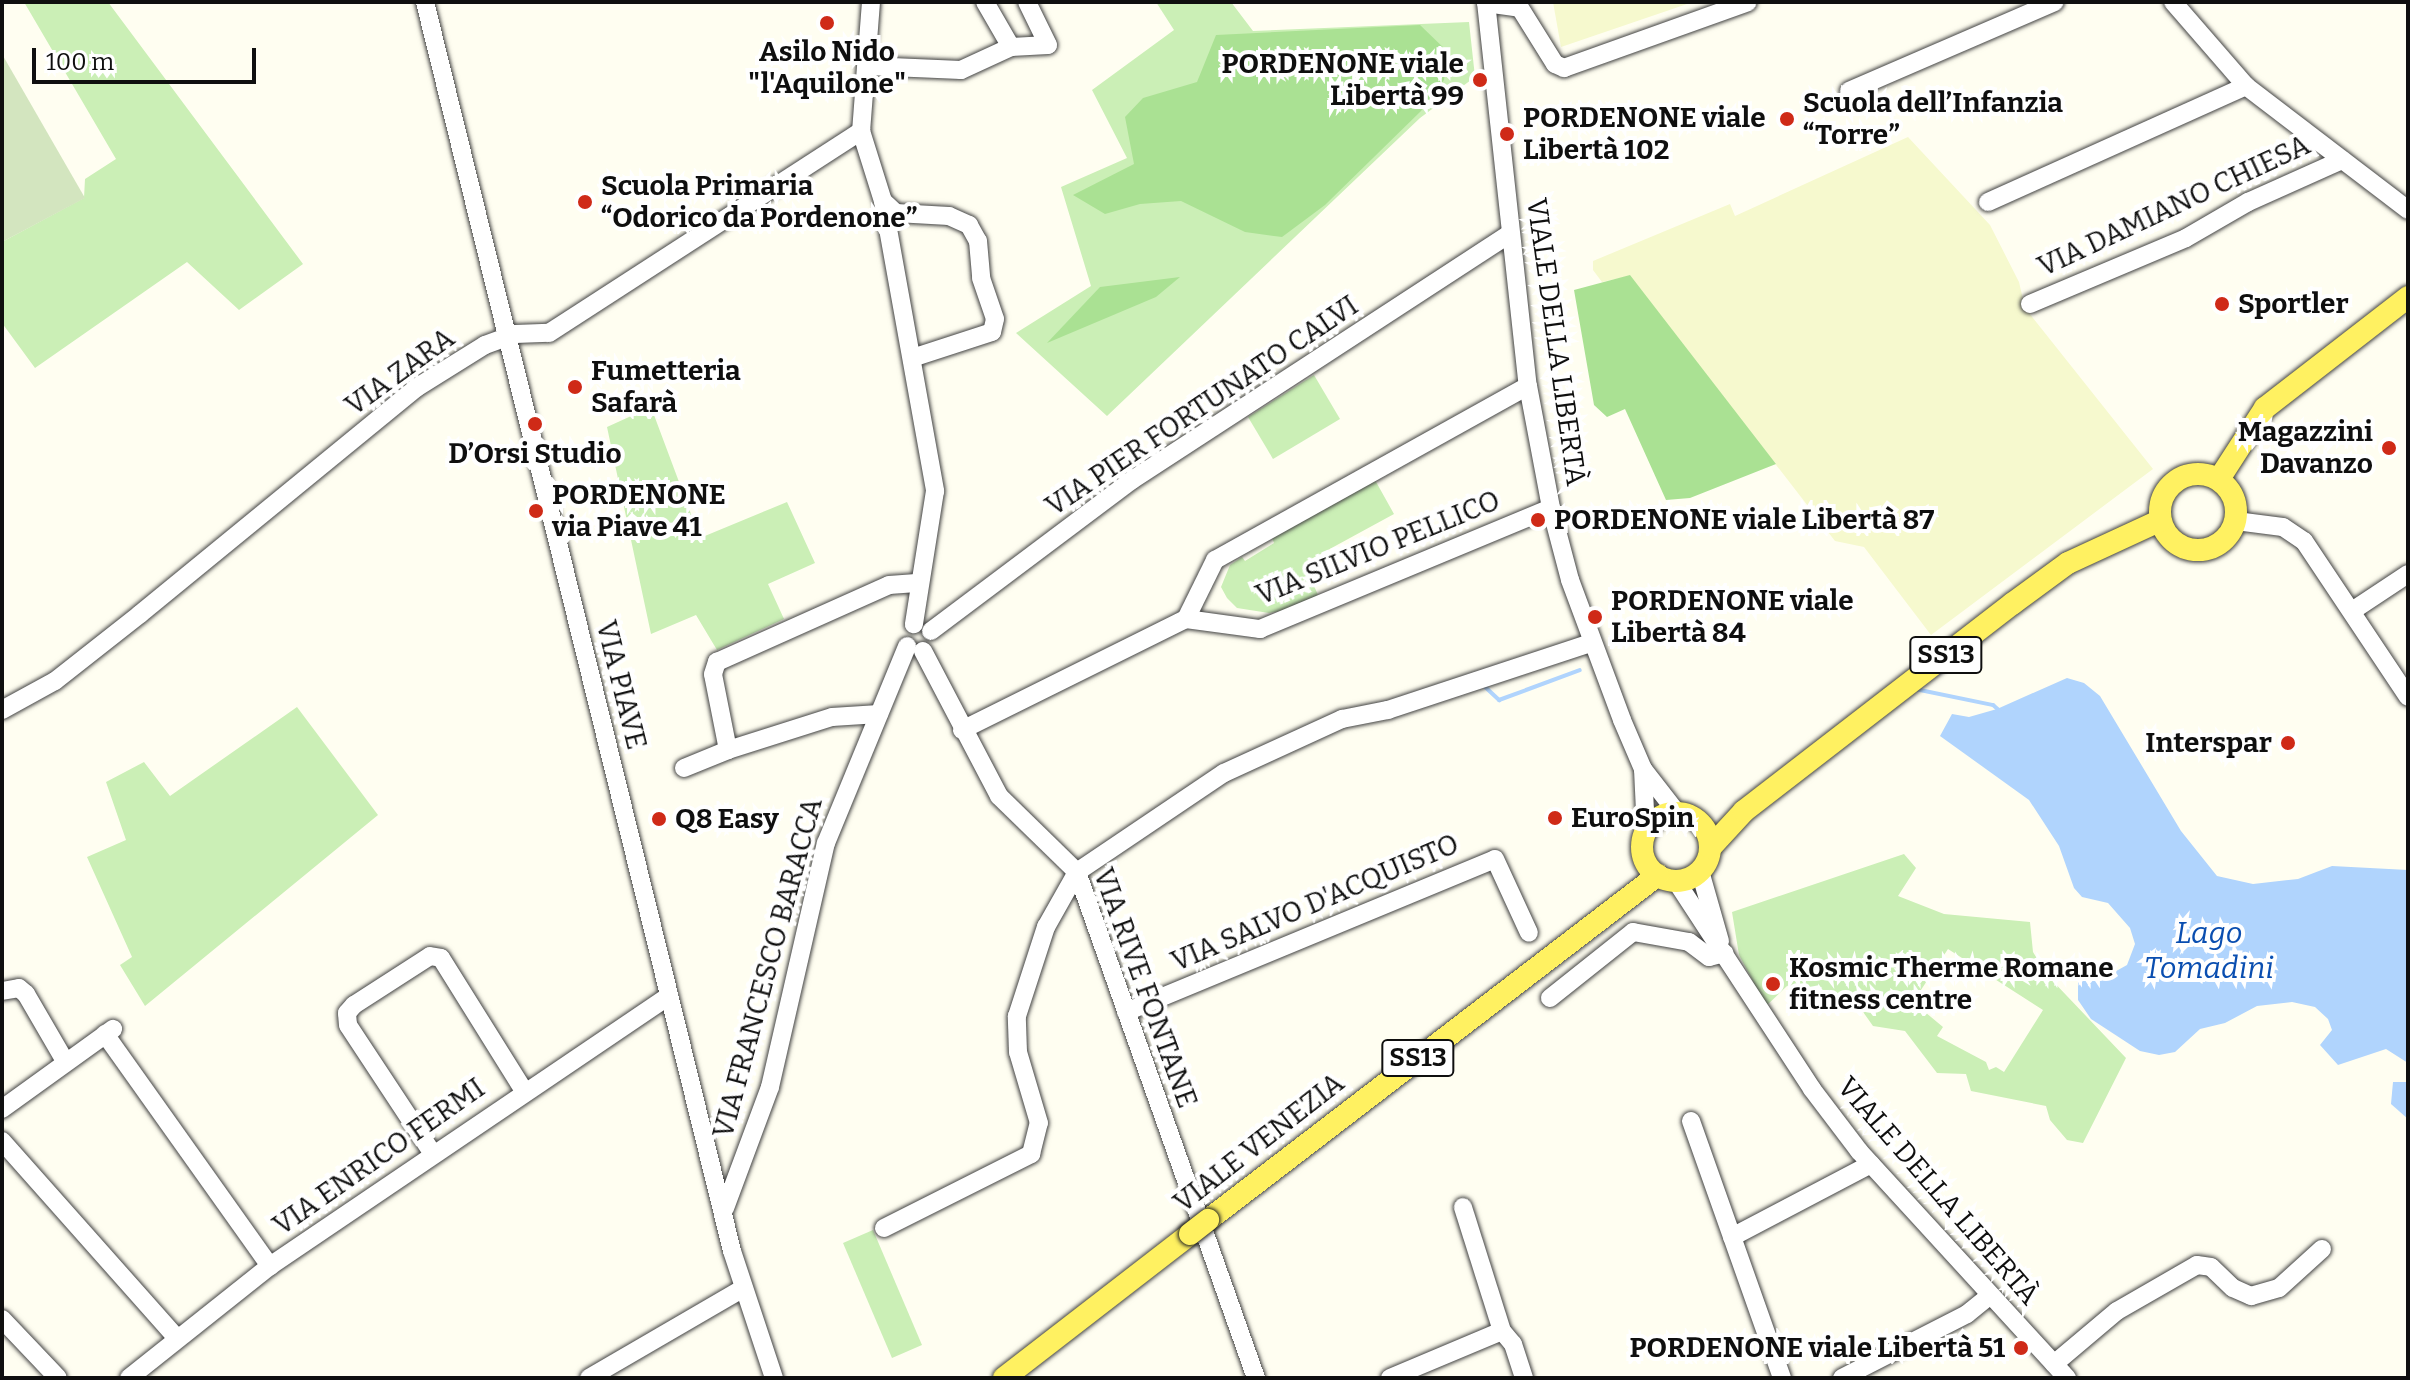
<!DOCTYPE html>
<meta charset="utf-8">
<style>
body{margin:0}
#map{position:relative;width:2410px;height:1380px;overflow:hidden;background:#fffef1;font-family:Bitter,serif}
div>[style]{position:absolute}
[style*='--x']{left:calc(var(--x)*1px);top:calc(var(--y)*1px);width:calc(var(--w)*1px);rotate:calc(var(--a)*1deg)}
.farmland>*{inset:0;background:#f6f9ce}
.green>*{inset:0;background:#cbefb6}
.forest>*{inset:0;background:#aae193}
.cemetery>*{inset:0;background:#d3e5bf}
.water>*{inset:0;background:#b0d4fd}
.stream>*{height:4px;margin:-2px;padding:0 2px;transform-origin:2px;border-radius:2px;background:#b0d4fd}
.roads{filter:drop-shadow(0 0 2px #424242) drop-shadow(0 0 2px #424242)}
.minor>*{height:18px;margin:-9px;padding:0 9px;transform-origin:9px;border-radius:9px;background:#fff}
.major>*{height:22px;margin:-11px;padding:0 11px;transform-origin:11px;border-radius:11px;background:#fff161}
.major>.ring{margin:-11px;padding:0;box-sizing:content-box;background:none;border:22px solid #fff161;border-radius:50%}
.bridges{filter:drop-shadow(0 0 2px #202020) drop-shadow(0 0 2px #202020)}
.major-bridge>*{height:22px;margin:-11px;padding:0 11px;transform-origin:11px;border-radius:11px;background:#fff161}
.dots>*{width:22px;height:22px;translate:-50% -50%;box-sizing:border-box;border:4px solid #fff;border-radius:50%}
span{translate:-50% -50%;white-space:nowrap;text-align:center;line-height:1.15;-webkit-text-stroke:8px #fff;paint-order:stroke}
.shield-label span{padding:2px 6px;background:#fff;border:2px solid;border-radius:6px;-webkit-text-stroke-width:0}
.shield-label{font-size:26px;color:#0f0f0f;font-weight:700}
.poi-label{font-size:28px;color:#0f0f0f;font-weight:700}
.right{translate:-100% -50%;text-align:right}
.left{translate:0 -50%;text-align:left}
.street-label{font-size:28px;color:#0f0f0f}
.water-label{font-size:30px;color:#0a4eb0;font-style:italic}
.frame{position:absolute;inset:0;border:4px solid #0f0f0f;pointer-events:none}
.scale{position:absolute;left:32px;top:48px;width:224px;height:36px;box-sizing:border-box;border:4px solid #0f0f0f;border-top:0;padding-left:10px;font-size:24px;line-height:28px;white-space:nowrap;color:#0f0f0f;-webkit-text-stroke:6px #fff;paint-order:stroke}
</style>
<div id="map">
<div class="farmland">
<i style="clip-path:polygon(1553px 2px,1693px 2px,1561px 47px)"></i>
<i style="clip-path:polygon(1908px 137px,1990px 225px,2019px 282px,2025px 308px,2153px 469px,1931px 635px,1864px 547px,1835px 541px,1630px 276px,1602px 282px,1593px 270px,1593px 261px,1730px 204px,1735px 216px)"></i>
</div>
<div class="green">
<i style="clip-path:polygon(24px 2px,108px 2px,303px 264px,239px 310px,187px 262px,35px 368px,2px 323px,2px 242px,84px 198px,85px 179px,116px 159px)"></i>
<i style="clip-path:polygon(1156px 2px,1231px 2px,1253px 31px,1469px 22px,1475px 77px,1420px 118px,1107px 416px,1016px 333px,1091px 286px,1061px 187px,1127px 158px,1092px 90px,1174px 30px)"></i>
<i style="clip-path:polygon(1314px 375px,1340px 419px,1273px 459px,1248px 417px)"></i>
<i style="clip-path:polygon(651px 407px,700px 538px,787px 502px,815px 563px,768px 584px,784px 619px,717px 650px,696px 615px,651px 634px,607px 427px)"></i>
<i style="clip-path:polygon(1375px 480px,1394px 514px,1304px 563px,1318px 595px,1290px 610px,1269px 613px,1237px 608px,1227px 598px,1221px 587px,1230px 565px,1242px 557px,1245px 561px,1274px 543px,1272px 538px)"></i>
<i style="clip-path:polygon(297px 707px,378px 815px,145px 1006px,120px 965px,132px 957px,87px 857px,126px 840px,106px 782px,144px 762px,170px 796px)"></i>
<i style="clip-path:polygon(evenodd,1904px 854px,1916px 868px,1898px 896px,1944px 914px,2030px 922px,2033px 952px,2047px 975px,2126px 1058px,2083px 1143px,2067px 1140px,2050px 1120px,2046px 1106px,1971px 1091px,1966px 1074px,1937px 1073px,1905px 1031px,1873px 1026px,1856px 1002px,1787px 986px,1766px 1006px,1739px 955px,1732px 912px,1904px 854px,1948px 949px,2043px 1010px,2004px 1072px,1996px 1067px,1989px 1070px,1986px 1062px,1937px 1036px,1943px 1027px,1913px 1002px,1948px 949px)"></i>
<i style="clip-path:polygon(873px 1230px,922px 1345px,892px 1358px,843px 1243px)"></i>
</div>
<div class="forest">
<i style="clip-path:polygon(1420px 25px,1448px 52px,1444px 80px,1421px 111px,1325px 205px,1282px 237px,1245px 232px,1181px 201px,1140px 204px,1105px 214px,1073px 195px,1134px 164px,1125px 117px,1143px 98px,1197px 82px,1216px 35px)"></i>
<i style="clip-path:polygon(1630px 275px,1776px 464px,1690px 498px,1666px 500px,1625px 409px,1607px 417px,1594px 405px,1574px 290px)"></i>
<i style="clip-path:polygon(1180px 277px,1156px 297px,1047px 343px,1100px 287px)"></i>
</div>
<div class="cemetery">
<i style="clip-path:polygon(2px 54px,85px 198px,2px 242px)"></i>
</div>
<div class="water">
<i style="clip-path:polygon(2067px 678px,2084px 683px,2100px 696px,2181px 831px,2217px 876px,2253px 884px,2298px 879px,2332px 866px,2408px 870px,2408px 1063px,2386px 1049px,2338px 1065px,2320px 1045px,2332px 1030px,2328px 1019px,2315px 1007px,2292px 1002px,2257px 1006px,2225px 1023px,2200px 1029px,2175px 1052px,2159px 1055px,2140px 1051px,2091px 1019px,2078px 1000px,2078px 973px,2109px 975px,2127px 965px,2135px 944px,2130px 928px,2108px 903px,2082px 897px,2074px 888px,2059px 846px,2029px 800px,1940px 736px,1952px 714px,1969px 717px,1997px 709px)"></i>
<i style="clip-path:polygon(2393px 1082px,2408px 1082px,2408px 1119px,2391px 1104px)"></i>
</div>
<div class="stream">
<i style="--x:1484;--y:686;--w:21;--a:43"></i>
<i style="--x:1499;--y:700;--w:86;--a:-20.3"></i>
<i style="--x:1915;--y:689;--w:80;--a:11.6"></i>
<i style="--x:1993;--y:705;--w:11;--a:41"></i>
</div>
<div class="roads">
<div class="minor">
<i style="--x:425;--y:2;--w:1286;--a:76.19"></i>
<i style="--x:732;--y:1251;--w:134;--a:71.7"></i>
<i style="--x:871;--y:2;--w:129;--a:94.4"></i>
<i style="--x:861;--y:131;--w:73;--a:72.6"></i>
<i style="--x:883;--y:201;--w:295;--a:79.8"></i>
<i style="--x:935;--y:491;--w:135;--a:99"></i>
<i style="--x:985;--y:2;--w:52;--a:60"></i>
<i style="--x:1486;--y:2;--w:386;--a:83.8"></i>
<i style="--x:1528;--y:386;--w:124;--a:79.3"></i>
<i style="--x:1551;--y:508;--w:74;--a:75.2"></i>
<i style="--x:1570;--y:580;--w:149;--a:69.6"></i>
<i style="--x:1622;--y:720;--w:53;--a:66.8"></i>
<i style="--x:1643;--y:769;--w:57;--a:52.1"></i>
<i style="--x:2173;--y:2;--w:111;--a:49"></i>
<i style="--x:2246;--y:86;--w:204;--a:37.4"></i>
<i style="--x:1486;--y:3;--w:34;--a:8"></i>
<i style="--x:1520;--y:8;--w:66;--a:58"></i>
<i style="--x:1555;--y:64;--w:10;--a:24"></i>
<i style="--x:1564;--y:68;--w:195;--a:-19.7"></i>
<i style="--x:868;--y:66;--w:93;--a:2.5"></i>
<i style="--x:961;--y:70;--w:55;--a:-24.7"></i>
<i style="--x:1011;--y:47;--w:37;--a:-3"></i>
<i style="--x:1048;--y:45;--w:48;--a:-116"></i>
<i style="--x:1849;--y:91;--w:224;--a:-23.4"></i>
<i style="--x:883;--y:201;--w:18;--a:43"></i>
<i style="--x:896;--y:213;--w:53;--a:3.2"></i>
<i style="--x:949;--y:216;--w:22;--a:24"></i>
<i style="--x:969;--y:225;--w:18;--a:61"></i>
<i style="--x:978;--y:241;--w:37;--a:85"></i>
<i style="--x:981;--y:278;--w:43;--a:71.1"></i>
<i style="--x:995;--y:319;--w:13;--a:103"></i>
<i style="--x:992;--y:332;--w:84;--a:162"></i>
<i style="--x:1988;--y:202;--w:283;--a:-24.2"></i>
<i style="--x:2030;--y:304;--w:169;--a:-22.9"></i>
<i style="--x:2186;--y:238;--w:72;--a:-30.1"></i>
<i style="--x:2248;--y:202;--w:103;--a:-24.1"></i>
<i style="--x:2236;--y:521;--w:47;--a:7.3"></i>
<i style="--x:2283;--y:527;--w:25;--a:34"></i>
<i style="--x:2304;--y:541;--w:187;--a:56.3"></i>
<i style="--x:2352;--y:611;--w:67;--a:-33.5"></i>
<i style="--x:1186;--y:619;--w:66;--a:-63.8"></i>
<i style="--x:1215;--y:560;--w:358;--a:-29.1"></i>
<i style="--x:931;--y:631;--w:251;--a:-36.9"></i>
<i style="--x:1132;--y:480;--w:450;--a:-33.1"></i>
<i style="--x:923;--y:651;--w:164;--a:62.3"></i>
<i style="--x:999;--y:796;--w:109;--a:44.3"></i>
<i style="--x:1077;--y:872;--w:537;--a:70.52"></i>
<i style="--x:2;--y:710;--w:60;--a:-28.7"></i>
<i style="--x:55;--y:681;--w:108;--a:-38.2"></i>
<i style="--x:140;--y:614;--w:357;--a:-39.3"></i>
<i style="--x:416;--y:388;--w:81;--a:-31.9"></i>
<i style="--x:485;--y:345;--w:32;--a:-20"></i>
<i style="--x:515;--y:334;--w:34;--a:-2"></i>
<i style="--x:549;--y:333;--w:372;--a:-32.9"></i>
<i style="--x:962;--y:730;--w:250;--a:-26.4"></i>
<i style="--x:1186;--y:619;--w:75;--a:7.7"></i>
<i style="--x:1260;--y:629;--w:315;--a:-22.6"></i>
<i style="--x:728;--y:750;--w:109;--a:-17.6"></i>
<i style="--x:832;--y:717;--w:47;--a:-3.7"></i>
<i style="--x:684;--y:768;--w:48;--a:-22.2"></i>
<i style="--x:728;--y:750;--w:77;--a:-101.2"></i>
<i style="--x:713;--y:674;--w:13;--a:-72"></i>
<i style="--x:717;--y:662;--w:188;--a:-24.1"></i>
<i style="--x:889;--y:585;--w:31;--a:-4"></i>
<i style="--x:1643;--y:769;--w:63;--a:87.3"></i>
<i style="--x:1700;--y:871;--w:73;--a:74.1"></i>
<i style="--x:1676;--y:881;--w:249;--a:56.8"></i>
<i style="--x:1812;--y:1089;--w:78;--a:52.8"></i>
<i style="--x:1859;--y:1151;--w:308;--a:47.5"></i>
<i style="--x:2;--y:991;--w:17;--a:-10"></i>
<i style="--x:19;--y:988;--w:9;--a:41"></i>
<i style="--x:26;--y:994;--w:78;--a:59.8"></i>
<i style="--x:1550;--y:998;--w:106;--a:-38.5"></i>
<i style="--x:1633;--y:932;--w:57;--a:10.1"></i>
<i style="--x:1689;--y:942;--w:25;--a:37"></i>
<i style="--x:1709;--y:957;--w:16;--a:-14"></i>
<i style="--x:1126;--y:1012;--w:399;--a:-22.5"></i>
<i style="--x:1495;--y:859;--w:81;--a:65.3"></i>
<i style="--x:105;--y:1034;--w:285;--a:54.6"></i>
<i style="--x:2;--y:1109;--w:137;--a:-35.8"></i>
<i style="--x:1691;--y:1121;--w:273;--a:70.5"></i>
<i style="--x:2;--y:1141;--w:264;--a:48.4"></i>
<i style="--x:433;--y:1154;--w:154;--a:-123.4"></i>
<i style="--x:348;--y:1025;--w:12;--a:-95"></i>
<i style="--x:347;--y:1013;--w:11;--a:-49"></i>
<i style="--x:354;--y:1005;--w:90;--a:-32.8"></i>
<i style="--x:430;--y:956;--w:11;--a:10"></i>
<i style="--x:441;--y:958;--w:157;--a:58"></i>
<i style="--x:725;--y:1208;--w:129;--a:-69.6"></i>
<i style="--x:770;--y:1087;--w:250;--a:-77.1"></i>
<i style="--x:826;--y:843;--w:213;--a:-67.6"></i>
<i style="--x:884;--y:1228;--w:165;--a:-26.7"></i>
<i style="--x:1031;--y:1154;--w:32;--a:-76"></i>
<i style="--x:1039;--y:1123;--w:74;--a:-106.5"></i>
<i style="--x:1018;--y:1052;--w:36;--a:-92"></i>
<i style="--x:1017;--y:1016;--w:94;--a:-72"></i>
<i style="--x:1046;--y:927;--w:63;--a:-60.6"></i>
<i style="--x:1077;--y:872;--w:177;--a:-34"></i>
<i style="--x:1224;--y:773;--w:130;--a:-24.6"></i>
<i style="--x:1342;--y:719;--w:47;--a:-11.1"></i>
<i style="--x:1388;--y:710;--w:214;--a:-18.3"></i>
<i style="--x:1732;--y:1237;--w:157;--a:-27.7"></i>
<i style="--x:2;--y:1319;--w:81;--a:46.5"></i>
<i style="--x:1502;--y:1331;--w:17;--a:50"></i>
<i style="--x:1513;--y:1344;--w:36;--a:72"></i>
<i style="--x:2054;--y:1364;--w:82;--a:-40.1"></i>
<i style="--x:2117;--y:1311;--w:92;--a:-29.9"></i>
<i style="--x:2197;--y:1265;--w:14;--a:8"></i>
<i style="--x:2211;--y:1267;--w:30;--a:44"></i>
<i style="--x:2233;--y:1288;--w:20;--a:24"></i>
<i style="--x:2251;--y:1296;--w:29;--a:-16"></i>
<i style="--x:2279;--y:1288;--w:58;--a:-42.2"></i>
<i style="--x:129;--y:1378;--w:180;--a:-38.5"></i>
<i style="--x:270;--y:1266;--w:482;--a:-34.1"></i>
<i style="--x:589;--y:1378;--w:177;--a:-30.2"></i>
<i style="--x:1390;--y:1378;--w:121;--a:-22.8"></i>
<i style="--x:1502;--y:1331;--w:130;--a:-107.5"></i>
<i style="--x:1842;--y:1378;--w:140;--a:-27.1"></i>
<i style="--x:1967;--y:1314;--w:28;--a:-39"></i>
</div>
<div class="major">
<i class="ring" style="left:2160px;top:474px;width:54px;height:54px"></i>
<i style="--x:2219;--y:479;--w:85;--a:-57.1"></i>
<i style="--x:2265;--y:408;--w:181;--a:-37.8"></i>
<i class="ring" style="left:1642px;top:813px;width:46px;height:46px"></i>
<i style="--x:1710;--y:848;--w:50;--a:-47.4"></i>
<i style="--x:1744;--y:811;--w:339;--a:-37.7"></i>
<i style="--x:2012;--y:604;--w:69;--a:-36.2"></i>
<i style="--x:2068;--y:563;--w:102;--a:-24.8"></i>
<i style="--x:1208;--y:1220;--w:567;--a:-37.48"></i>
<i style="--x:1004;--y:1378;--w:235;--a:-37.7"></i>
</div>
</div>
<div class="bridges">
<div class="major-bridge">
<i style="--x:1190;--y:1234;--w:23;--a:-38"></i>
</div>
</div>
<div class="dots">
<i style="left:827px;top:23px;background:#cf2a17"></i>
<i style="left:1480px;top:80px;background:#cf2a17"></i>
<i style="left:1787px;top:119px;background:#cf2a17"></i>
<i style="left:1507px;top:134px;background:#cf2a17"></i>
<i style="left:585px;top:202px;background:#cf2a17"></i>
<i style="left:2222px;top:304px;background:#cf2a17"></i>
<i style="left:575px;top:387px;background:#cf2a17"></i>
<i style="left:535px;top:424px;background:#cf2a17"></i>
<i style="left:2389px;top:448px;background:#cf2a17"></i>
<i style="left:536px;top:511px;background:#cf2a17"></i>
<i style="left:1538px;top:520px;background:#cf2a17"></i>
<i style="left:1595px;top:617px;background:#cf2a17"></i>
<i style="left:2288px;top:743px;background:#cf2a17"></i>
<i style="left:1555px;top:818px;background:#cf2a17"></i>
<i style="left:659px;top:819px;background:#cf2a17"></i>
<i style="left:1773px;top:984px;background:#cf2a17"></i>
<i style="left:2021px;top:1348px;background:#cf2a17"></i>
</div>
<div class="shield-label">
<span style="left:1946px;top:655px">SS13</span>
<span style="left:1418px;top:1058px">SS13</span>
</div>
<div class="poi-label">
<span style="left:827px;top:68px">Asilo Nido<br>"l'Aquilone"</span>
<span class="right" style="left:1464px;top:80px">PORDENONE viale<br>Libertà 99</span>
<span class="left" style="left:1803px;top:119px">Scuola dell’Infanzia<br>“Torre”</span>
<span class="left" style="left:1523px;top:134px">PORDENONE viale<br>Libertà 102</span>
<span class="left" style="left:601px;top:202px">Scuola Primaria<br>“Odorico da Pordenone”</span>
<span class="left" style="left:2238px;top:304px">Sportler</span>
<span class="left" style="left:591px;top:387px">Fumetteria<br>Safarà</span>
<span class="right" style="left:2373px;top:448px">Magazzini<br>Davanzo</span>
<span style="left:535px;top:454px">D’Orsi Studio</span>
<span class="left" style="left:552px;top:511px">PORDENONE<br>via Piave 41</span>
<span class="left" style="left:1554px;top:520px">PORDENONE viale Libertà 87</span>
<span class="left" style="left:1611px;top:617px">PORDENONE viale<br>Libertà 84</span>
<span class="right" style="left:2272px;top:743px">Interspar</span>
<span class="left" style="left:1571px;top:818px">EuroSpin</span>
<span class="left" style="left:675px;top:819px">Q8 Easy</span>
<span class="left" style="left:1789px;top:984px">Kosmic Therme Romane<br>fitness centre</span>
<span class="right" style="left:2005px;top:1348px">PORDENONE viale Libertà 51</span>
</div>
<div class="street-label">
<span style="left:2174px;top:206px;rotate:-25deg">VIA DAMIANO CHIESA</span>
<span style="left:1556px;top:342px;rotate:82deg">VIALE DELLA LIBERTÀ</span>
<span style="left:400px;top:372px;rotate:-36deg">VIA ZARA</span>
<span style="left:1202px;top:406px;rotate:-34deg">VIA PIER FORTUNATO CALVI</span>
<span style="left:1378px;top:548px;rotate:-22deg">VIA SILVIO PELLICO</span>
<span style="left:621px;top:685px;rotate:76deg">VIA PIAVE</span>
<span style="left:1315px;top:903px;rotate:-23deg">VIA SALVO D'ACQUISTO</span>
<span style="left:768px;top:968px;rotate:-75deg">VIA FRANCESCO BARACCA</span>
<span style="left:1145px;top:988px;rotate:70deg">VIA RIVE FONTANE</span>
<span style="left:1259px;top:1143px;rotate:-38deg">VIALE VENEZIA</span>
<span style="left:379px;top:1157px;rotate:-35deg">VIA ENRICO FERMI</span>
<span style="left:1938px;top:1191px;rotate:49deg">VIALE DELLA LIBERTÀ</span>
</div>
<div class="water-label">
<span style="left:2209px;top:950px">Lago<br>Tomadini</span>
</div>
<div class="frame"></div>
<div class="scale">100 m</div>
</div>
